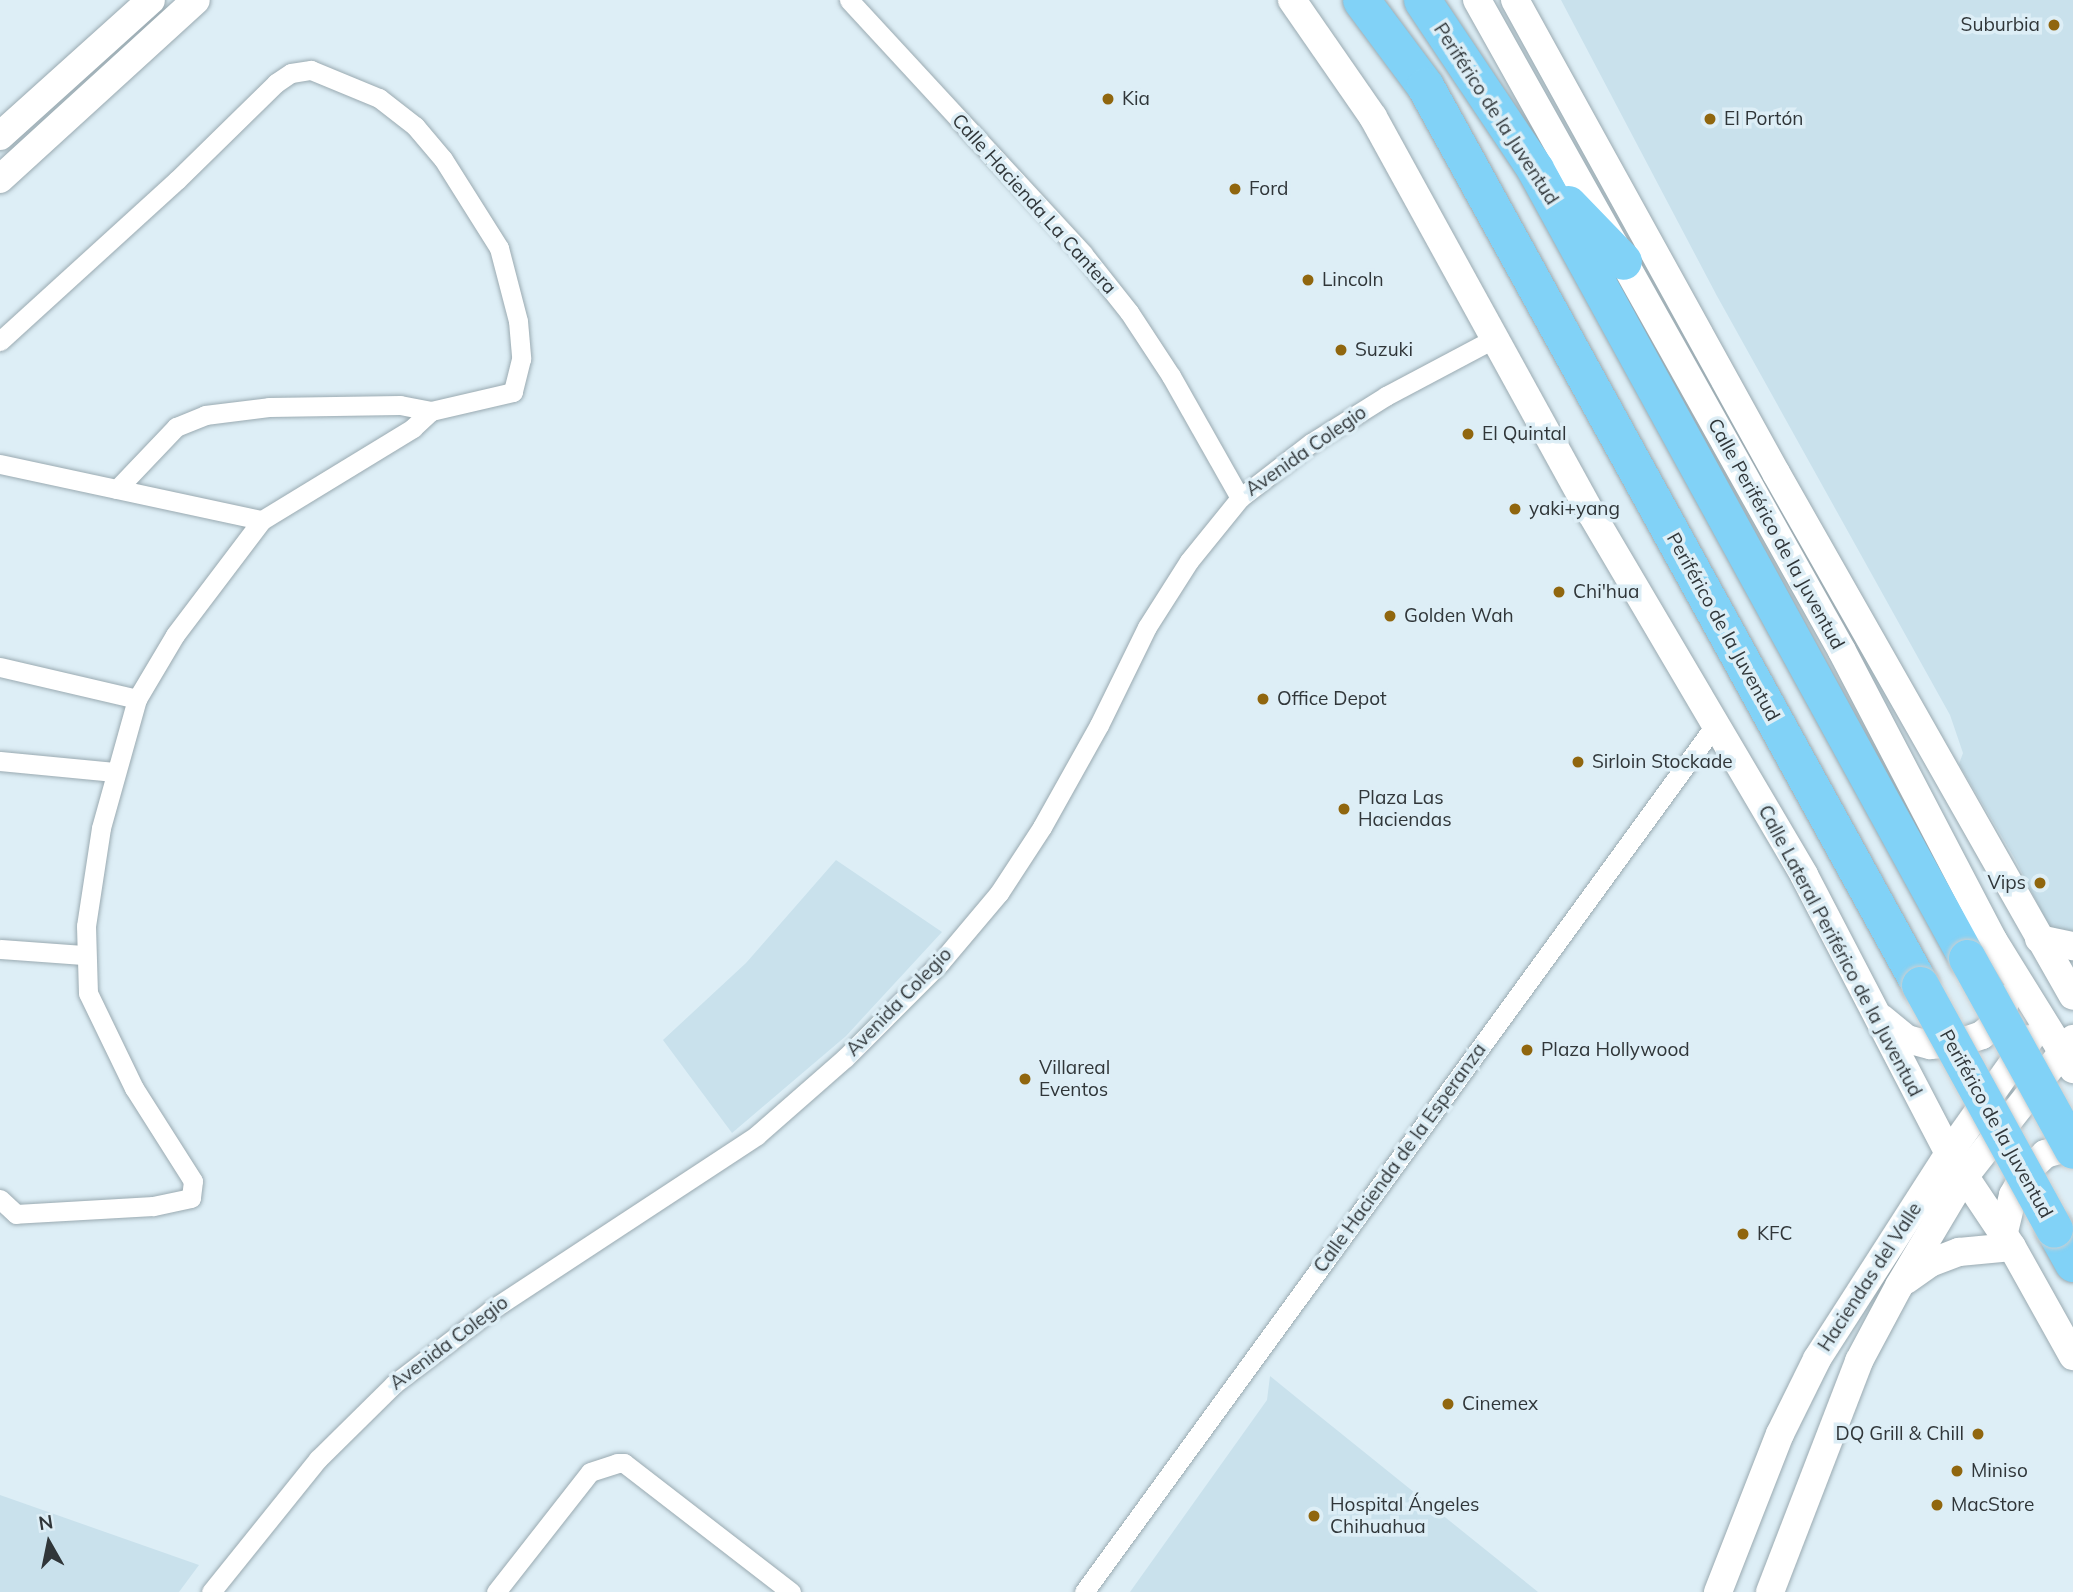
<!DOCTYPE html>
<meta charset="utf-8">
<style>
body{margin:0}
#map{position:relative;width:2073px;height:1592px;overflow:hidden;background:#ddeef6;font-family:Mulish,sans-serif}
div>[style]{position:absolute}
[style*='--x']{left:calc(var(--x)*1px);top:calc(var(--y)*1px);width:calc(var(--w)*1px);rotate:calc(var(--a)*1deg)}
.built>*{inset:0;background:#c9e1ec}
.roads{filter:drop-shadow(0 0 2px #9aaab1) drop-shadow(0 0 2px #9aaab1)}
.street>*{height:19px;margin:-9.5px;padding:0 9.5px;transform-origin:9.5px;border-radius:9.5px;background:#fff}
.secondary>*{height:28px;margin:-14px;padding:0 14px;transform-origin:14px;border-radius:14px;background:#fff}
.highway>*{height:37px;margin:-18.5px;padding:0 18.5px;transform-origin:18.5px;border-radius:18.5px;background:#81d2f7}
.bridges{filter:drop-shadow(0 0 2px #cdcfcf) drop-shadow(0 0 2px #cdcfcf)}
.highway-bridge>*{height:37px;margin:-18.5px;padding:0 18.5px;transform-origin:18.5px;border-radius:18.5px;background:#81d2f7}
.dots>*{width:19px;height:19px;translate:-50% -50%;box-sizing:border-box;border:4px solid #ddeef6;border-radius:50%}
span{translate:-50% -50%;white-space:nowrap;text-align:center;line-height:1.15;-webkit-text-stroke:7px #ddeef6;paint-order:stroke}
.poi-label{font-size:19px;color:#303639}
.right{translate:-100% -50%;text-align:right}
.left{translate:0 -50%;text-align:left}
.street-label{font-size:19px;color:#303639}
.north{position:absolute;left:14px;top:1508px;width:70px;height:70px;-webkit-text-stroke:5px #ddeef6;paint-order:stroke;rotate:351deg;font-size:19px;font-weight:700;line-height:28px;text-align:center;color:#303639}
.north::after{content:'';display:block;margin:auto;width:24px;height:32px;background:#303639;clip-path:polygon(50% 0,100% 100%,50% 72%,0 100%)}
</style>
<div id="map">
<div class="built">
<i style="clip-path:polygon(1561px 0,2073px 0,2073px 936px,2051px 930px,2015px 859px,1959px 764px,1963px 753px,1950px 715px,1717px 296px)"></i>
<i style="clip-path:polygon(836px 860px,942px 932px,846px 1036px,732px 1133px,663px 1040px,746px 963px)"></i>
<i style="clip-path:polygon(1270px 1376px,1302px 1402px,1538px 1592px,1130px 1592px,1267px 1400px)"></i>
<i style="clip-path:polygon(0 1495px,199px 1565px,179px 1592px,0 1592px)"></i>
</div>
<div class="roads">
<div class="street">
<i style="--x:849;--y:0;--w:345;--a:47.3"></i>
<i style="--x:1083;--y:254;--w:74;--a:51.6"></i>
<i style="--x:1129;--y:312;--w:77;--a:56.7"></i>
<i style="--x:1171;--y:376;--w:140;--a:60.5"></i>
<i style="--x:0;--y:341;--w:239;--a:-42.3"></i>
<i style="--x:177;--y:180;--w:139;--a:-44.4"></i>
<i style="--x:276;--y:83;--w:18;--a:-34"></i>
<i style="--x:291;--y:73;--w:20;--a:-9"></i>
<i style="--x:311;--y:70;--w:74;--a:22.4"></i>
<i style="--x:379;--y:98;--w:46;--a:37.9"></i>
<i style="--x:415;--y:126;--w:43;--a:49.7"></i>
<i style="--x:443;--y:159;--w:105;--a:57.8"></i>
<i style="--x:499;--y:248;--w:75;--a:75.4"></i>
<i style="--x:518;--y:321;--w:38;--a:85"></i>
<i style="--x:521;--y:359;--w:34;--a:104"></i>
<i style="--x:513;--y:392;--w:84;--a:167"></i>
<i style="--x:431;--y:411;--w:25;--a:137"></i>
<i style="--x:413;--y:428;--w:177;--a:148.6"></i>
<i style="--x:262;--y:520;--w:144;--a:127.1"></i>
<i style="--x:175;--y:635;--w:74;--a:120.7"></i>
<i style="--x:137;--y:699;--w:134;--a:105.6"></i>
<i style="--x:101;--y:828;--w:99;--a:98.7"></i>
<i style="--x:86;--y:926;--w:67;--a:88.3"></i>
<i style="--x:88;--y:993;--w:106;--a:64.2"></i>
<i style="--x:134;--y:1088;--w:110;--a:57.6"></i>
<i style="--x:193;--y:1181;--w:17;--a:97"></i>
<i style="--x:191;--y:1198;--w:39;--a:168"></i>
<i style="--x:153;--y:1206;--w:137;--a:176.7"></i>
<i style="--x:16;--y:1214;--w:22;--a:-137"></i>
<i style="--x:0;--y:464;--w:268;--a:12.1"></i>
<i style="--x:117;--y:489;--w:86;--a:-46.4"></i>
<i style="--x:176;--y:427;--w:31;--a:-22"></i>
<i style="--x:205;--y:415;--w:64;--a:-7.1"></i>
<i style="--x:269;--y:407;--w:131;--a:-0.9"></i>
<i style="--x:400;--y:405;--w:32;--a:11"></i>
<i style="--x:0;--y:667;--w:141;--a:13.1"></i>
<i style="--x:0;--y:761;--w:115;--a:5.5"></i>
<i style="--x:0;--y:949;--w:84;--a:4.1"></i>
<i style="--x:211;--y:1592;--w:171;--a:-51.2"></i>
<i style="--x:318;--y:1459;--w:107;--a:-44.6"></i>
<i style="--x:394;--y:1384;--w:122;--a:-37.3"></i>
<i style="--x:491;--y:1310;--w:318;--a:-33.3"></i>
<i style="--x:757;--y:1135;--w:117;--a:-41.2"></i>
<i style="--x:845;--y:1058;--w:134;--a:-45"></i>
<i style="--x:940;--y:963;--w:92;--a:-49.9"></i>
<i style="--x:999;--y:893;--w:79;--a:-56.9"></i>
<i style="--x:1042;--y:827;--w:117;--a:-60.8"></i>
<i style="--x:1099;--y:725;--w:109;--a:-63.9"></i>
<i style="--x:1147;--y:627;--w:78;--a:-57.5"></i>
<i style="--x:1189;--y:561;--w:81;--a:-51"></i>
<i style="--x:1240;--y:498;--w:90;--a:-37.8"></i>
<i style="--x:1311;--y:443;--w:89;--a:-32.1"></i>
<i style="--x:1386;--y:396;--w:123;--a:-28"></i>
<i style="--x:496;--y:1592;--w:152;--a:-51.9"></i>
<i style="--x:590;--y:1472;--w:28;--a:-18"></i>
<i style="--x:617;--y:1463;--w:7;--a:0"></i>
<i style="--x:624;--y:1463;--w:211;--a:37.7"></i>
<i style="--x:1084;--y:1592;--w:1072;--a:-53.95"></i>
</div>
<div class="secondary">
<i style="--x:1292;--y:0;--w:142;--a:55.3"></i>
<i style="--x:1373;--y:117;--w:452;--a:61.2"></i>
<i style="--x:1591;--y:513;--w:420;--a:59.5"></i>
<i style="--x:1804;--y:875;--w:314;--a:62.5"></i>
<i style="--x:1949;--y:1153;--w:113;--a:56.2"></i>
<i style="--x:2012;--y:1247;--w:125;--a:60.8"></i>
<i style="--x:1477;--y:0;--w:746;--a:60.72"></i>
<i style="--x:1842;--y:651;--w:326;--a:62.4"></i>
<i style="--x:1993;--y:940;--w:152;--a:58.2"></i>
<i style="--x:1515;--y:0;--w:540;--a:61.11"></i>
<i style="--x:1776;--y:473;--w:601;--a:60.41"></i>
<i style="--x:0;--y:136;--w:203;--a:-42"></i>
<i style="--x:0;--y:179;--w:265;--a:-42.4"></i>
<i style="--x:2039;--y:939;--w:35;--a:12"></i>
<i style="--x:1881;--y:1018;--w:33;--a:39"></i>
<i style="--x:1907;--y:1039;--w:24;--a:15"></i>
<i style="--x:1930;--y:1045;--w:29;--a:-4"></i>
<i style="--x:1959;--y:1043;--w:24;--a:-19"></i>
<i style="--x:1982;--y:1035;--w:23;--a:-40"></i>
<i style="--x:2000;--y:1020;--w:22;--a:-74"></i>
<i style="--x:2003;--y:1236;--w:42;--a:-76.3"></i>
<i style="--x:2013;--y:1195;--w:28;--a:-60"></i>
<i style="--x:2027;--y:1171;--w:25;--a:-43"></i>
<i style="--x:2045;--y:1154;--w:29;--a:-16"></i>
<i style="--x:1906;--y:1280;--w:29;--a:-35"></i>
<i style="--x:1930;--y:1263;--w:31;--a:-21"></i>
<i style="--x:1959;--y:1252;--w:53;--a:-5.4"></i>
<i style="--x:1718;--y:1592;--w:170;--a:-68.6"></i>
<i style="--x:1780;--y:1434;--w:84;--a:-63.7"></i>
<i style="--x:1817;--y:1359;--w:245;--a:-57.3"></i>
<i style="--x:1949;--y:1153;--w:140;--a:-54.6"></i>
<i style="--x:1770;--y:1592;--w:248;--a:-68.9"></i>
<i style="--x:1859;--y:1361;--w:85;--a:-61.9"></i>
<i style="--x:1899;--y:1286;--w:127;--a:-59.2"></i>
<i style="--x:1964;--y:1177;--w:176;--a:-51.7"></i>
</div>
<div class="highway">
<i style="--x:1361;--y:0;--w:107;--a:53.3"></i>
<i style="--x:1425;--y:86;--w:1026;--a:61.16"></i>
<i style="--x:1422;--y:0;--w:203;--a:56.2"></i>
<i style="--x:1535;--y:169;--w:900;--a:61.3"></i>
<i style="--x:1568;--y:204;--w:79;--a:46"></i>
<i style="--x:2054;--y:1229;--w:39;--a:61"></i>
</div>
</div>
<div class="bridges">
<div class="highway-bridge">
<i style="--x:1967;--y:958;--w:219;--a:61.1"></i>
<i style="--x:1920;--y:985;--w:278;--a:61.2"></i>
</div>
</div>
<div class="dots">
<i style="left:2054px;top:25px;background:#90660e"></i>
<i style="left:1108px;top:99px;background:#90660e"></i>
<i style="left:1710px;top:119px;background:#90660e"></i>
<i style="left:1235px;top:189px;background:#90660e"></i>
<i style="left:1308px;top:280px;background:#90660e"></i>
<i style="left:1341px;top:350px;background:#90660e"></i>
<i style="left:1468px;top:434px;background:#90660e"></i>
<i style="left:1515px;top:509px;background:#90660e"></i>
<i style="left:1559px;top:592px;background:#90660e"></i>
<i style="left:1390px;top:616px;background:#90660e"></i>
<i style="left:1263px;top:699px;background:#90660e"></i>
<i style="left:1578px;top:762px;background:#90660e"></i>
<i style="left:1344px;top:809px;background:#90660e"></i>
<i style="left:2040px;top:883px;background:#90660e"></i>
<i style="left:1527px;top:1050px;background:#90660e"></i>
<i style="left:1025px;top:1079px;background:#90660e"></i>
<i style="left:1743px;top:1234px;background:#90660e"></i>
<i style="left:1448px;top:1404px;background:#90660e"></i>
<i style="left:1978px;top:1434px;background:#90660e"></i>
<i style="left:1957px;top:1471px;background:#90660e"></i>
<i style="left:1937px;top:1505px;background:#90660e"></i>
<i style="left:1314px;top:1516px;background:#90660e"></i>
</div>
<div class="poi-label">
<span class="right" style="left:2040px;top:25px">Suburbia</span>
<span class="left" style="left:1122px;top:99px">Kia</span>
<span class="left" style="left:1724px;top:119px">El Portón</span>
<span class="left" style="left:1249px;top:189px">Ford</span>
<span class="left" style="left:1322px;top:280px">Lincoln</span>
<span class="left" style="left:1355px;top:350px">Suzuki</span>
<span class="left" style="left:1482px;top:434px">El Quintal</span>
<span class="left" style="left:1529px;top:509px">yaki+yang</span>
<span class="left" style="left:1573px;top:592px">Chi'hua</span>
<span class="left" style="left:1404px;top:616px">Golden Wah</span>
<span class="left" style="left:1277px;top:699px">Office Depot</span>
<span class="left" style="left:1592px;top:762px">Sirloin Stockade</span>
<span class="left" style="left:1358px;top:809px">Plaza Las<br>Haciendas</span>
<span class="right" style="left:2026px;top:883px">Vips</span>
<span class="left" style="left:1541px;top:1050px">Plaza Hollywood</span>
<span class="left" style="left:1039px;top:1079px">Villareal<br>Eventos</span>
<span class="left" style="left:1757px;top:1234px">KFC</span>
<span class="left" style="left:1462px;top:1404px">Cinemex</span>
<span class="right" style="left:1964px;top:1434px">DQ Grill &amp; Chill</span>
<span class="left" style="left:1971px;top:1471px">Miniso</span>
<span class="left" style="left:1330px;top:1516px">Hospital Ángeles<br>Chihuahua</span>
<span class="left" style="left:1951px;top:1505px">MacStore</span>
</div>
<div class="street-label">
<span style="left:1496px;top:114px;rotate:57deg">Periférico de la Juventud</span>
<span style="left:1034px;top:204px;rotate:48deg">Calle Hacienda La Cantera</span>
<span style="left:1306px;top:451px;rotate:-35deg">Avenida Colegio</span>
<span style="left:1776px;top:534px;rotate:61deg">Calle Periférico de la Juventud</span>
<span style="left:1723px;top:627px;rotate:61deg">Periférico de la Juventud</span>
<span style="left:1840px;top:951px;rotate:62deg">Calle Lateral Periférico de la Juventud</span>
<span style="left:899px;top:1002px;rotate:-46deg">Avenida Colegio</span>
<span style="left:1996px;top:1124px;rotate:61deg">Periférico de la Juventud</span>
<span style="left:1400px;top:1158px;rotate:-54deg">Calle Hacienda de la Esperanza</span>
<span style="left:1870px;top:1277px;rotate:-57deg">Haciendas del Valle</span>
<span style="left:449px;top:1343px;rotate:-37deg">Avenida Colegio</span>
</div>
<div class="north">N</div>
</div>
